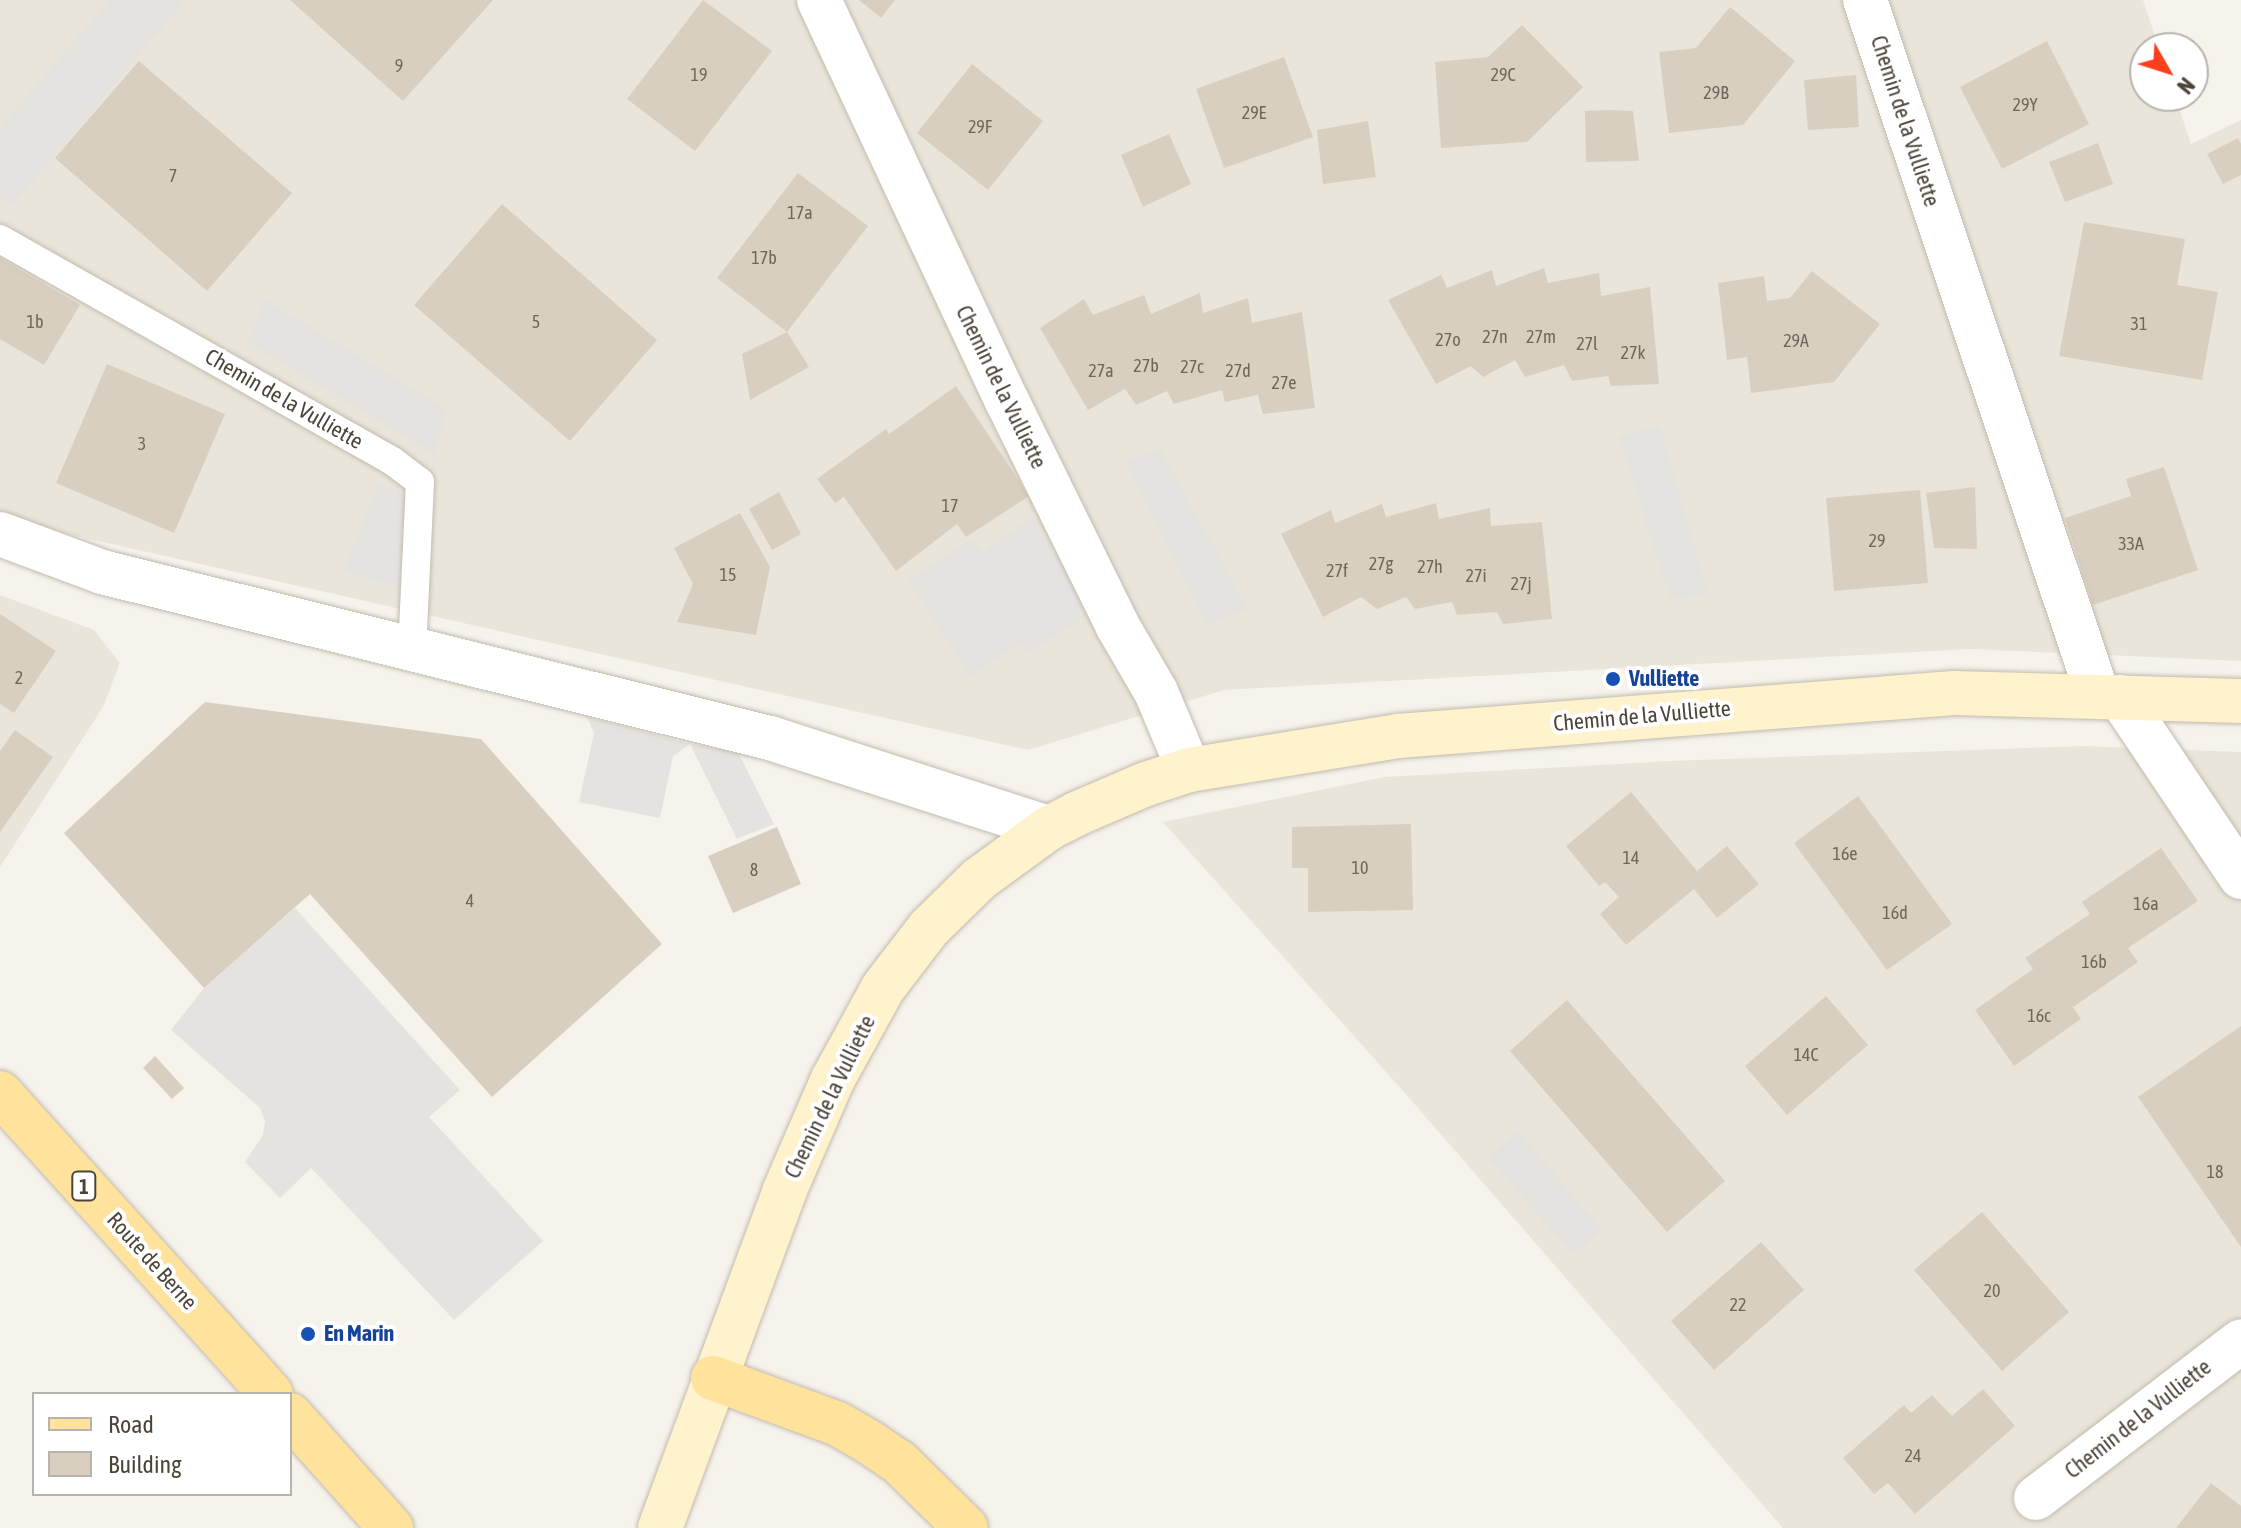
<!DOCTYPE html>
<style>
body{margin:0}
#map{position:relative;width:2241px;height:1528px;overflow:hidden;background:#f6f3ec;font-family:"Asap Condensed",sans-serif}
div>[style]{position:absolute}
[style*='--x']{left:calc(var(--x)*1px);top:calc(var(--y)*1px);width:calc(var(--w)*1px);rotate:calc(var(--a)*1deg)}
.residential>*{inset:0;background:#eae5da}
.parking>*{inset:0;background:#e5e3e0}
.building>*{inset:0;background:#d8cfc1}
.roads{filter:drop-shadow(0 0 2px #c2bbae) drop-shadow(0 0 2px #c2bbae)}
.lane>*{height:28px;margin:-14px;padding:0 14px;transform-origin:14px;border-radius:14px;background:#fff}
.street>*{height:44px;margin:-22px;padding:0 22px;transform-origin:22px;border-radius:22px;background:#fff}
.secondary>*{height:44px;margin:-22px;padding:0 22px;transform-origin:22px;border-radius:22px;background:#fff3cd}
.primary>*{height:44px;margin:-22px;padding:0 22px;transform-origin:22px;border-radius:22px;background:#ffe39c}
.dots>*{width:22px;height:22px;translate:-50% -50%;box-sizing:border-box;border:4px solid #fff;border-radius:50%}
span{translate:-50% -50%;white-space:nowrap;text-align:center;line-height:1.15;-webkit-text-stroke:8px #fff;paint-order:stroke}
.number-label{font-size:18px;color:#6e675b}
.number-label span{-webkit-text-stroke-width:0}
.shield-label span{padding:2px 6px;background:#fff;border:2px solid;border-radius:6px;-webkit-text-stroke-width:0}
.shield-label{font-size:20px;color:#4b4439;font-weight:700}
.street-label{font-size:22px;color:#4b4439}
.transit-label{font-size:22px;color:#164399;font-weight:700}
.left{translate:0 -50%;text-align:left}
.legend{position:absolute;left:32px;top:1392px;width:260px;height:104px;box-sizing:border-box;background:#fff;border:2px solid #b7b4b0;margin:0;padding:10px 14px;list-style:none;font-size:24px;color:#4b4439}
.legend li{display:flex;align-items:center;gap:16px;height:40px}
.legend b{width:40px;border:2px solid #b7b4b0}
.north{position:absolute;left:2129px;top:32px;width:80px;height:80px;box-sizing:border-box;background:#fff;border:2px solid #b7b4b0;border-radius:50%;rotate:129deg;font-size:22px;font-weight:700;line-height:32px;text-align:center;color:#4b4439}
.north::after{content:'';display:block;margin:auto;width:28px;height:36px;background:#fc3f1d;clip-path:polygon(50% 0,100% 100%,50% 72%,0 100%)}
</style>
<div id="map">
<div class="residential">
<i style="clip-path:polygon(0 0,2143px 0,2159px 48px,2145px 48px,2145px 96px,2175px 96px,2191px 144px,2241px 120px,2241px 661px,1969px 649px,1224px 690px,1028px 750px,0 519px)"></i>
<i style="clip-path:polygon(0 595px,94px 630px,120px 663px,103px 707px,0 867px)"></i>
<i style="clip-path:polygon(2083px 746px,2241px 752px,2241px 1528px,1783px 1528px,1411px 1100px,1163px 822px,1384px 777px,1670px 761px)"></i>
</div>
<div class="parking">
<i style="clip-path:polygon(109px 0,186px 0,12px 206px,0 198px,0 127px)"></i>
<i style="clip-path:polygon(264px 299px,446px 409px,435px 454px,248px 342px)"></i>
<i style="clip-path:polygon(1660px 426px,1708px 594px,1671px 599px,1618px 436px)"></i>
<i style="clip-path:polygon(1160px 449px,1248px 608px,1207px 626px,1124px 461px)"></i>
<i style="clip-path:polygon(379px 482px,431px 507px,403px 589px,343px 571px)"></i>
<i style="clip-path:polygon(1032px 517px,1090px 614px,1029px 653px,1019px 644px,970px 677px,908px 580px,972px 540px,984px 552px)"></i>
<i style="clip-path:polygon(587px 717px,690px 744px,738px 752px,774px 824px,737px 839px,690px 744px,673px 756px,660px 818px,579px 802px,594px 733px)"></i>
<i style="clip-path:polygon(295px 908px,460px 1090px,429px 1117px,543px 1241px,454px 1320px,311px 1168px,280px 1198px,245px 1162px,263px 1135px,265px 1121px,260px 1108px,171px 1030px,204px 988px)"></i>
<i style="clip-path:polygon(1518px 1130px,1602px 1230px,1573px 1255px,1488px 1158px)"></i>
</div>
<div class="building">
<i style="clip-path:polygon(290px 0,493px 0,403px 101px)"></i>
<i style="clip-path:polygon(703px 0,772px 51px,695px 151px,627px 99px)"></i>
<i style="clip-path:polygon(859px 0,895px 0,881px 18px)"></i>
<i style="clip-path:polygon(1730px 7px,1795px 61px,1743px 125px,1669px 133px,1659px 52px,1696px 48px)"></i>
<i style="clip-path:polygon(1522px 25px,1583px 87px,1527px 142px,1441px 148px,1435px 62px,1488px 57px)"></i>
<i style="clip-path:polygon(2047px 41px,2089px 124px,2002px 169px,1960px 87px)"></i>
<i style="clip-path:polygon(1284px 57px,1313px 137px,1224px 168px,1196px 89px)"></i>
<i style="clip-path:polygon(139px 61px,292px 193px,207px 291px,55px 158px)"></i>
<i style="clip-path:polygon(972px 64px,1043px 121px,988px 190px,917px 133px)"></i>
<i style="clip-path:polygon(1856px 75px,1859px 127px,1808px 130px,1804px 80px)"></i>
<i style="clip-path:polygon(1610px 110px,1633px 111px,1639px 161px,1586px 162px,1585px 111px)"></i>
<i style="clip-path:polygon(1368px 121px,1376px 177px,1323px 184px,1317px 130px)"></i>
<i style="clip-path:polygon(1169px 134px,1191px 184px,1143px 207px,1121px 155px)"></i>
<i style="clip-path:polygon(2238px 138px,2241px 144px,2241px 175px,2223px 184px,2207px 154px)"></i>
<i style="clip-path:polygon(2098px 143px,2113px 184px,2065px 202px,2049px 162px)"></i>
<i style="clip-path:polygon(798px 173px,868px 226px,787px 332px,717px 278px)"></i>
<i style="clip-path:polygon(502px 204px,657px 340px,570px 441px,414px 305px)"></i>
<i style="clip-path:polygon(2084px 222px,2185px 239px,2177px 285px,2218px 292px,2202px 380px,2059px 356px)"></i>
<i style="clip-path:polygon(0 258px,80px 305px,44px 365px,0 339px)"></i>
<i style="clip-path:polygon(1544px 268px,1548px 283px,1599px 273px,1601px 296px,1650px 287px,1659px 384px,1611px 386px,1608px 376px,1572px 381px,1564px 365px,1525px 377px,1515px 360px,1483px 377px,1471px 366px,1436px 384px,1388px 300px,1441px 275px,1447px 288px,1492px 270px,1496px 286px)"></i>
<i style="clip-path:polygon(1812px 271px,1880px 324px,1834px 382px,1751px 393px,1747px 357px,1727px 360px,1718px 283px,1764px 276px,1767px 301px,1790px 298px)"></i>
<i style="clip-path:polygon(1200px 293px,1203px 313px,1248px 298px,1252px 323px,1302px 312px,1315px 408px,1263px 414px,1258px 395px,1225px 402px,1222px 390px,1174px 404px,1167px 391px,1136px 405px,1125px 389px,1088px 410px,1040px 328px,1084px 299px,1093px 315px,1144px 295px,1151px 314px)"></i>
<i style="clip-path:polygon(787px 332px,809px 367px,750px 400px,742px 354px)"></i>
<i style="clip-path:polygon(107px 364px,225px 414px,174px 533px,56px 483px)"></i>
<i style="clip-path:polygon(956px 386px,1029px 496px,966px 537px,957px 524px,896px 571px,844px 497px,835px 503px,817px 479px,886px 429px,889px 434px)"></i>
<i style="clip-path:polygon(2164px 467px,2198px 570px,2093px 605px,2065px 518px,2131px 496px,2126px 479px)"></i>
<i style="clip-path:polygon(1975px 487px,1977px 549px,1934px 548px,1926px 493px)"></i>
<i style="clip-path:polygon(1920px 490px,1928px 583px,1834px 591px,1826px 498px)"></i>
<i style="clip-path:polygon(779px 492px,801px 534px,772px 550px,749px 509px)"></i>
<i style="clip-path:polygon(1436px 503px,1439px 519px,1490px 508px,1491px 526px,1542px 522px,1552px 619px,1503px 624px,1497px 612px,1457px 615px,1452px 602px,1415px 609px,1406px 597px,1377px 609px,1361px 597px,1323px 617px,1281px 534px,1331px 510px,1335px 523px,1382px 504px,1386px 517px)"></i>
<i style="clip-path:polygon(740px 513px,770px 567px,756px 635px,677px 622px,693px 584px,674px 548px)"></i>
<i style="clip-path:polygon(0 614px,56px 651px,14px 713px,0 704px)"></i>
<i style="clip-path:polygon(205px 702px,481px 739px,662px 944px,492px 1097px,310px 894px,204px 988px,64px 833px)"></i>
<i style="clip-path:polygon(15px 730px,53px 757px,0 832px,0 751px)"></i>
<i style="clip-path:polygon(1631px 792px,1697px 871px,1727px 846px,1759px 884px,1717px 918px,1694px 889px,1626px 945px,1600px 914px,1619px 897px,1605px 882px,1599px 886px,1566px 846px)"></i>
<i style="clip-path:polygon(1858px 796px,1952px 924px,1887px 970px,1794px 843px)"></i>
<i style="clip-path:polygon(1411px 824px,1413px 910px,1308px 912px,1308px 868px,1292px 868px,1292px 827px)"></i>
<i style="clip-path:polygon(777px 827px,801px 884px,733px 913px,708px 856px)"></i>
<i style="clip-path:polygon(2161px 848px,2198px 901px,2128px 948px,2138px 962px,2073px 1007px,2081px 1019px,2014px 1066px,1975px 1010px,2033px 969px,2025px 958px,2090px 914px,2082px 902px)"></i>
<i style="clip-path:polygon(1826px 996px,1868px 1045px,1787px 1115px,1745px 1066px)"></i>
<i style="clip-path:polygon(1567px 1000px,1725px 1181px,1667px 1232px,1510px 1051px)"></i>
<i style="clip-path:polygon(2241px 1026px,2241px 1247px,2138px 1097px)"></i>
<i style="clip-path:polygon(155px 1056px,184px 1088px,172px 1099px,143px 1068px)"></i>
<i style="clip-path:polygon(1982px 1212px,2069px 1312px,2002px 1371px,1914px 1270px)"></i>
<i style="clip-path:polygon(1761px 1242px,1804px 1290px,1714px 1370px,1671px 1321px)"></i>
<i style="clip-path:polygon(1983px 1389px,2015px 1426px,1915px 1514px,1888px 1483px,1874px 1494px,1843px 1458px,1904px 1405px,1911px 1413px,1932px 1395px,1952px 1416px)"></i>
<i style="clip-path:polygon(2211px 1483px,2241px 1506px,2241px 1528px,2176px 1528px)"></i>
</div>
<div class="roads">
<div class="lane">
<i style="--x:0;--y:239;--w:449;--a:29.5"></i>
<i style="--x:391;--y:460;--w:36;--a:37"></i>
<i style="--x:420;--y:482;--w:167;--a:92.7"></i>
</div>
<div class="street">
<i style="--x:819;--y:0;--w:443;--a:64.9"></i>
<i style="--x:1007;--y:401;--w:250;--a:63.8"></i>
<i style="--x:1117;--y:625;--w:78;--a:59.8"></i>
<i style="--x:1156;--y:692;--w:85;--a:67.1"></i>
<i style="--x:1865;--y:0;--w:734;--a:71.49"></i>
<i style="--x:0;--y:534;--w:109;--a:20.4"></i>
<i style="--x:102;--y:572;--w:688;--a:13.96"></i>
<i style="--x:770;--y:738;--w:293;--a:17.9"></i>
<i style="--x:2120;--y:697;--w:217;--a:56.1"></i>
<i style="--x:2036;--y:1498;--w:258;--a:-37.4"></i>
</div>
<div class="secondary">
<i style="--x:660;--y:1528;--w:358;--a:-69.7"></i>
<i style="--x:784;--y:1192;--w:123;--a:-66.6"></i>
<i style="--x:833;--y:1079;--w:104;--a:-61.2"></i>
<i style="--x:883;--y:988;--w:76;--a:-52.5"></i>
<i style="--x:929;--y:928;--w:70;--a:-44.4"></i>
<i style="--x:979;--y:879;--w:87;--a:-36.1"></i>
<i style="--x:1049;--y:828;--w:30;--a:-27"></i>
<i style="--x:1076;--y:814;--w:76;--a:-23.2"></i>
<i style="--x:1146;--y:784;--w:45;--a:-18"></i>
<i style="--x:1189;--y:770;--w:212;--a:-9.2"></i>
<i style="--x:1398;--y:736;--w:558;--a:-4.42"></i>
<i style="--x:1954;--y:693;--w:287;--a:1.6"></i>
</div>
<div class="primary">
<i style="--x:0;--y:1093;--w:405;--a:48"></i>
<i style="--x:713;--y:1378;--w:133;--a:20.2"></i>
<i style="--x:838;--y:1424;--w:36;--a:30"></i>
<i style="--x:869;--y:1442;--w:36;--a:34"></i>
<i style="--x:899;--y:1462;--w:94;--a:44.6"></i>
<i style="--x:290;--y:1415;--w:152;--a:48.2"></i>
</div>
</div>
<div class="dots">
<i style="left:1613px;top:679px;background:#1a4fb4"></i>
<i style="left:308px;top:1334px;background:#1a4fb4"></i>
</div>
<div class="number-label">
<span style="left:399px;top:66px">9</span>
<span style="left:699px;top:75px">19</span>
<span style="left:1503px;top:75px">29C</span>
<span style="left:1716px;top:93px">29B</span>
<span style="left:2025px;top:105px">29Y</span>
<span style="left:1254px;top:113px">29E</span>
<span style="left:980px;top:127px">29F</span>
<span style="left:173px;top:176px">7</span>
<span style="left:800px;top:213px">17a</span>
<span style="left:764px;top:258px">17b</span>
<span style="left:35px;top:322px">1b</span>
<span style="left:536px;top:322px">5</span>
<span style="left:2139px;top:324px">31</span>
<span style="left:1495px;top:337px">27n</span>
<span style="left:1541px;top:337px">27m</span>
<span style="left:1448px;top:340px">27o</span>
<span style="left:1796px;top:341px">29A</span>
<span style="left:1587px;top:344px">27l</span>
<span style="left:1633px;top:353px">27k</span>
<span style="left:1146px;top:366px">27b</span>
<span style="left:1192px;top:367px">27c</span>
<span style="left:1101px;top:371px">27a</span>
<span style="left:1238px;top:371px">27d</span>
<span style="left:1284px;top:383px">27e</span>
<span style="left:142px;top:444px">3</span>
<span style="left:950px;top:506px">17</span>
<span style="left:1877px;top:541px">29</span>
<span style="left:2131px;top:544px">33A</span>
<span style="left:1381px;top:564px">27g</span>
<span style="left:1430px;top:567px">27h</span>
<span style="left:1337px;top:571px">27f</span>
<span style="left:728px;top:575px">15</span>
<span style="left:1476px;top:576px">27i</span>
<span style="left:1521px;top:584px">27j</span>
<span style="left:19px;top:678px">2</span>
<span style="left:1845px;top:854px">16e</span>
<span style="left:1631px;top:858px">14</span>
<span style="left:1360px;top:868px">10</span>
<span style="left:754px;top:870px">8</span>
<span style="left:470px;top:901px">4</span>
<span style="left:2146px;top:904px">16a</span>
<span style="left:1895px;top:913px">16d</span>
<span style="left:2094px;top:962px">16b</span>
<span style="left:2039px;top:1016px">16c</span>
<span style="left:1806px;top:1055px">14C</span>
<span style="left:2215px;top:1172px">18</span>
<span style="left:1992px;top:1291px">20</span>
<span style="left:1738px;top:1305px">22</span>
<span style="left:1913px;top:1456px">24</span>
</div>
<div class="shield-label">
<span style="left:84px;top:1186px">1</span>
</div>
<div class="street-label">
<span style="left:1905px;top:121px;rotate:72deg">Chemin de la Vulliette</span>
<span style="left:1001px;top:387px;rotate:64deg">Chemin de la Vulliette</span>
<span style="left:284px;top:399px;rotate:30deg">Chemin de la Vulliette</span>
<span style="left:1642px;top:716px;rotate:-5deg">Chemin de la Vulliette</span>
<span style="left:830px;top:1097px;rotate:-64deg">Chemin de la Vulliette</span>
<span style="left:152px;top:1261px;rotate:48deg">Route de Berne</span>
<span style="left:2138px;top:1419px;rotate:-38deg">Chemin de la Vulliette</span>
</div>
<div class="transit-label">
<span class="left" style="left:1629px;top:679px">Vulliette</span>
<span class="left" style="left:324px;top:1334px">En Marin</span>
</div>
<ul class="legend">
<li><b style="height:10px;background:#ffe39c"></b>Road</li>
<li><b style="height:22px;background:#d8cfc1"></b>Building</li>
</ul>
<div class="north">N</div>
</div>
